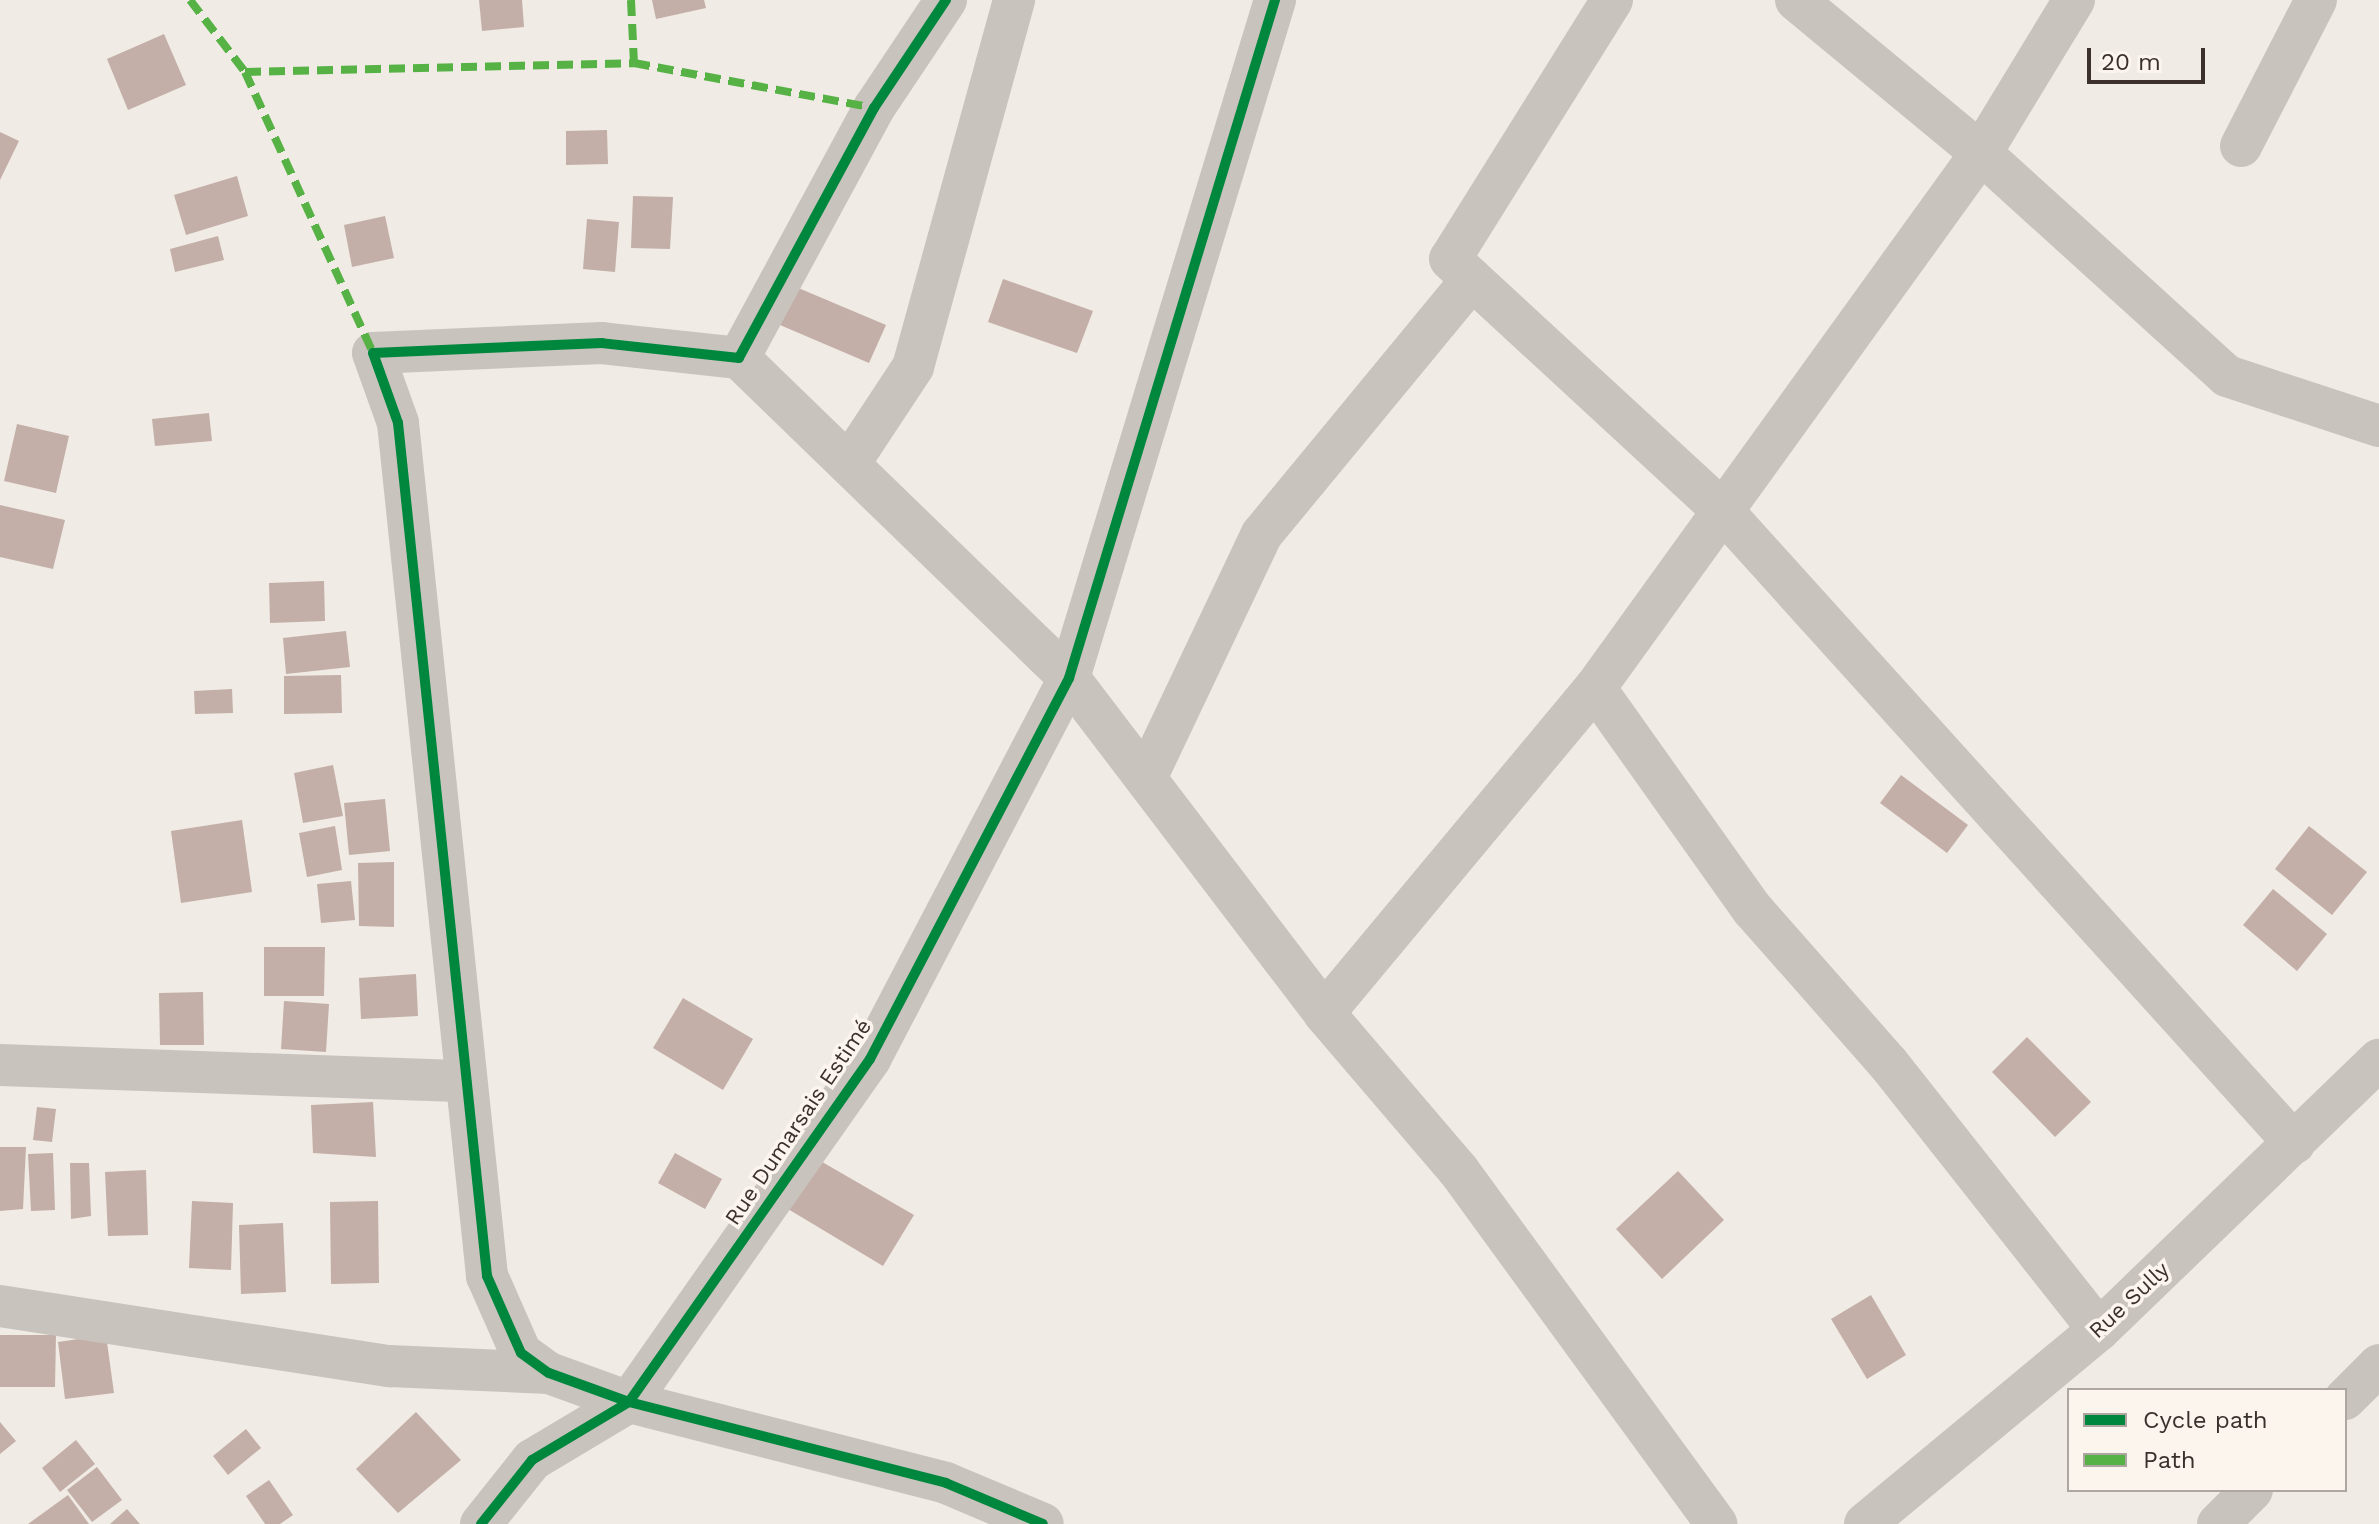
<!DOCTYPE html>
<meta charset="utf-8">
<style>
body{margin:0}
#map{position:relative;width:2379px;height:1524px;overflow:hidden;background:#f0ebe5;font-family:"Work Sans",sans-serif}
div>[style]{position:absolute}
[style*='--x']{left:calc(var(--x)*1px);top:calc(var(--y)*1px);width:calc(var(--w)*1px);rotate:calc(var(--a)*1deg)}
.building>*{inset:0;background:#c3afa7}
.street>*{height:42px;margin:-21px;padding:0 21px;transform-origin:21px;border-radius:21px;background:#c9c3be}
.quiet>*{height:8px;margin-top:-4px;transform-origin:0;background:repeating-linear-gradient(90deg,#57b246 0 16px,transparent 0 24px)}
.cycleway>*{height:10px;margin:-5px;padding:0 5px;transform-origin:5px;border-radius:5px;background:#00873e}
span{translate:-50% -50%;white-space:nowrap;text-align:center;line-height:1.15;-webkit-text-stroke:7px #fbf5ee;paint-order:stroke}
.street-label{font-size:22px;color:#3b302b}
.legend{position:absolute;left:2067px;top:1388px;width:280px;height:104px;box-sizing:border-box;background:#fbf5ee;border:2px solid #aea6a0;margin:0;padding:10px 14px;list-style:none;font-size:24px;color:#3b302b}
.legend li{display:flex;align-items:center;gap:16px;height:40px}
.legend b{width:40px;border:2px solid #aea6a0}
.scale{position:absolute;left:2087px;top:48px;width:118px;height:36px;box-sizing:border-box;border:4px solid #3b302b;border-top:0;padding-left:10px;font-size:24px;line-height:28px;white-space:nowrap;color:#3b302b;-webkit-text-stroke:6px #fbf5ee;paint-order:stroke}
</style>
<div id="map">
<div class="building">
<i style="clip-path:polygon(479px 0,522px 0,524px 27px,482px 31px)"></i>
<i style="clip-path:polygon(652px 0,704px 0,706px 8px,656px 19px)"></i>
<i style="clip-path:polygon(164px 34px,186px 85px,128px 110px,107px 59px)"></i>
<i style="clip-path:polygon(607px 130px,608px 164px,566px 165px,566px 131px)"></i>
<i style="clip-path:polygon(0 132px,19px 141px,0 180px)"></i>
<i style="clip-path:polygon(237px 176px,248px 216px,186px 235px,174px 195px)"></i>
<i style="clip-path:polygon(633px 196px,673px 197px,670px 249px,631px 248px)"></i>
<i style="clip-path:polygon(385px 216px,394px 258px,352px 267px,344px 225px)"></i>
<i style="clip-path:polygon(587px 219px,619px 222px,615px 272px,583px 269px)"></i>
<i style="clip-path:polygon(218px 236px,224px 260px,175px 272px,170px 249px)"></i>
<i style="clip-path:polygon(1003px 279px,1093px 311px,1077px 353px,988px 322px)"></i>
<i style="clip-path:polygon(796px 287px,886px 325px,869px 363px,780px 325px)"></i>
<i style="clip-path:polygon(209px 413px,212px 441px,155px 446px,152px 419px)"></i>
<i style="clip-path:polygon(17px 424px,69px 436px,56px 493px,4px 481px)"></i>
<i style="clip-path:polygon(0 505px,65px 520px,53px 569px,0 557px)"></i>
<i style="clip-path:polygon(324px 581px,325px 621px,270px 623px,269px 583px)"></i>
<i style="clip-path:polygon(346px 631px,350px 667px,286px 674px,283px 638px)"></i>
<i style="clip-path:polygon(341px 675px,342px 713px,284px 714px,284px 676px)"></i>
<i style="clip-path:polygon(232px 689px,233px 713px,195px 714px,194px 691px)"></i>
<i style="clip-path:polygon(333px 765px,343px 816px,303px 823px,294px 773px)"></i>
<i style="clip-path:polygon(1901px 775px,1968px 825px,1947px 853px,1880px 803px)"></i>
<i style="clip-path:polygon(385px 799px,390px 851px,349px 855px,344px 803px)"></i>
<i style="clip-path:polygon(242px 820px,252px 892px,181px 903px,171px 831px)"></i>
<i style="clip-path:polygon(335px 826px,342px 870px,307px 877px,299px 833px)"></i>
<i style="clip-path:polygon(2309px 826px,2367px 872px,2332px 915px,2275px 869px)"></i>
<i style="clip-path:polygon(394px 862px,394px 927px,359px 926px,358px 863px)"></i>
<i style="clip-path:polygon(351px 881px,355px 920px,321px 923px,317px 884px)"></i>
<i style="clip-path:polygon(2273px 889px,2327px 934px,2297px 971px,2243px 925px)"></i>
<i style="clip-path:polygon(264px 947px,325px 947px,324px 996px,264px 996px)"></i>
<i style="clip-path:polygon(416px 974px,418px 1016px,361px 1019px,359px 978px)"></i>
<i style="clip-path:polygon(203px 992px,204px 1045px,160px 1045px,159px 993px)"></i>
<i style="clip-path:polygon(683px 998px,753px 1039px,723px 1090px,653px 1048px)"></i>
<i style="clip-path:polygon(284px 1001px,329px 1004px,326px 1052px,281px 1049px)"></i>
<i style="clip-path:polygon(2027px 1037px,2091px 1102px,2055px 1137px,1992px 1072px)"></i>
<i style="clip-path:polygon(373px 1102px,376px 1157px,313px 1153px,311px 1105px)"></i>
<i style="clip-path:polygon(37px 1107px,56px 1109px,52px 1142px,33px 1140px)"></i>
<i style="clip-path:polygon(0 1147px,26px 1147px,23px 1209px,0 1211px)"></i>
<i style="clip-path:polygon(53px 1153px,55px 1210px,31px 1211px,28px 1154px)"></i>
<i style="clip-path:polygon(675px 1153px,722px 1179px,705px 1209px,658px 1183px)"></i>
<i style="clip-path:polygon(817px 1159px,914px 1215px,883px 1266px,788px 1209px)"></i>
<i style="clip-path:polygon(70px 1163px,89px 1163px,91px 1216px,71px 1219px)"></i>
<i style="clip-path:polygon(146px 1170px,148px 1235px,108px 1236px,105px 1172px)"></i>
<i style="clip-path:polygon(1678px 1171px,1724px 1220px,1662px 1279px,1616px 1229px)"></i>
<i style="clip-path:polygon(192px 1201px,233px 1203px,231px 1270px,189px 1268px)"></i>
<i style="clip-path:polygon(378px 1201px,379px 1283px,331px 1284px,330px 1202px)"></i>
<i style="clip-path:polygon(283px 1223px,286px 1292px,241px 1294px,239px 1225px)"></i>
<i style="clip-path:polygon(1871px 1295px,1906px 1355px,1867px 1379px,1831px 1319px)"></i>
<i style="clip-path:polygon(0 1335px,56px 1335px,55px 1387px,0 1387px)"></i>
<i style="clip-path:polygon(106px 1335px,114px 1393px,65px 1399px,58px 1342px)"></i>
<i style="clip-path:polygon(416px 1412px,461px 1460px,398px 1513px,356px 1469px)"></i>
<i style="clip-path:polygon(0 1422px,16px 1441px,0 1454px)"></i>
<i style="clip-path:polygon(246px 1429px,261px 1448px,228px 1475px,213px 1456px)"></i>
<i style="clip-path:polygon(76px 1440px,95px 1464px,60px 1492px,42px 1468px)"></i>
<i style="clip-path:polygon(97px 1467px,122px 1500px,92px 1522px,67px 1490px)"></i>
<i style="clip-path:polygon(269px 1480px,293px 1515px,280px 1524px,265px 1524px,246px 1496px)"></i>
<i style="clip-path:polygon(68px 1495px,89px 1524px,28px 1524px)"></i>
<i style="clip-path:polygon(127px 1509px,140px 1524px,110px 1524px)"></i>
</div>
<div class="street">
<i style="--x:946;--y:0;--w:130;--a:123.7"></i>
<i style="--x:874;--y:108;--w:284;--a:118.4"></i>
<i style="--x:739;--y:358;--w:138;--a:-173.8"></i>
<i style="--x:602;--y:343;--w:229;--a:177.5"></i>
<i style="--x:373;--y:353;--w:74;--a:70.3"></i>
<i style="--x:398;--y:423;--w:858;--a:84.04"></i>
<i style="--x:487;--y:1276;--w:84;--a:66.2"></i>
<i style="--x:521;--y:1353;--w:34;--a:36"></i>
<i style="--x:549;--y:1373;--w:85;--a:19.9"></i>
<i style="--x:629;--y:1402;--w:327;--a:14.3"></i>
<i style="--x:946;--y:1483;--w:105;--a:22.9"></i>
<i style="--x:1612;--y:0;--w:305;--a:122"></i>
<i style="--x:1450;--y:259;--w:369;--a:42.7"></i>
<i style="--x:1721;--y:509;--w:855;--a:47.89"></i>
<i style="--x:1796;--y:0;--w:240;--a:39.6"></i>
<i style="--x:1981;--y:153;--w:332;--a:42.2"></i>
<i style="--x:2227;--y:376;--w:160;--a:18.2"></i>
<i style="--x:2241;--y:146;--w:164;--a:-62.8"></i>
<i style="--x:739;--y:358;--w:460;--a:44.1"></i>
<i style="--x:1069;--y:678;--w:421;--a:52.7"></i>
<i style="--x:1324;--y:1013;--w:208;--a:49.5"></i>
<i style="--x:1459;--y:1171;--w:437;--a:53.9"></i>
<i style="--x:849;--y:464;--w:116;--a:-56.6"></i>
<i style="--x:913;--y:367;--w:381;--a:-74.6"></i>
<i style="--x:1595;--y:688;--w:272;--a:54.6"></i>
<i style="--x:1753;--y:910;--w:204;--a:48.6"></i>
<i style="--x:1888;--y:1063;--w:340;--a:51.7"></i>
<i style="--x:1146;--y:778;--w:270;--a:-64.6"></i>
<i style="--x:1262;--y:534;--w:330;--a:-50.5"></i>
<i style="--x:1324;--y:1013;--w:423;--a:-50.2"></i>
<i style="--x:1595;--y:688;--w:660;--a:-54.19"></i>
<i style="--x:1981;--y:153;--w:179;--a:-58.7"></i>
<i style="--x:0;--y:1065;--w:465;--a:2"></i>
<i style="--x:0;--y:1306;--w:394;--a:8.8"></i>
<i style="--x:389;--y:1366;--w:160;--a:2.5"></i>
<i style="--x:2345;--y:1399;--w:48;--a:-45"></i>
<i style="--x:481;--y:1524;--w:82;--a:-51.4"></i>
<i style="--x:532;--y:1460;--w:113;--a:-30.9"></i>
<i style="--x:629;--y:1402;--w:419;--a:-54.9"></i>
<i style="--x:870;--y:1059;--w:430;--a:-62.4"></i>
<i style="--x:1069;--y:678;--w:709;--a:-73.1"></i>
<i style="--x:1865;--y:1524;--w:304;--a:-39.7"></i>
<i style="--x:2099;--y:1330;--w:389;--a:-44"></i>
<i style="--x:2218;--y:1524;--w:48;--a:-45"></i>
</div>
<div class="quiet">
<i style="--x:190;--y:0;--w:91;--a:52.6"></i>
<i style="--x:245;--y:72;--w:309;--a:65.5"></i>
<i style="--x:631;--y:0;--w:63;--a:87.3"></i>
<i style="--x:245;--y:72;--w:389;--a:-1.3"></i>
<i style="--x:634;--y:63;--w:244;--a:10.6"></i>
</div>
<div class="cycleway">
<i style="--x:946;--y:0;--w:130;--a:123.7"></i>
<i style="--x:874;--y:108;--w:284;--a:118.4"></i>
<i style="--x:739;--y:358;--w:138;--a:-173.8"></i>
<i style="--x:602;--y:343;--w:229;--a:177.5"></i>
<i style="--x:373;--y:353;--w:74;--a:70.3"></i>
<i style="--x:398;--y:423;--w:858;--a:84.04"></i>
<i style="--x:487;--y:1276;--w:84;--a:66.2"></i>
<i style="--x:521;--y:1353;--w:34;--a:36"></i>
<i style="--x:549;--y:1373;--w:85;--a:19.9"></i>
<i style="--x:629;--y:1402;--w:327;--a:14.3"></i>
<i style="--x:946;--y:1483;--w:105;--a:22.9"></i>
<i style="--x:481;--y:1524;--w:82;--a:-51.4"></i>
<i style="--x:532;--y:1460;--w:113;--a:-30.9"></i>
<i style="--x:629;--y:1402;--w:419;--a:-54.9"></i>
<i style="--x:870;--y:1059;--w:430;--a:-62.4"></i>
<i style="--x:1069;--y:678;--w:709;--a:-73.1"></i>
</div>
<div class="street-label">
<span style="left:798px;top:1122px;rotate:-56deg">Rue Dumarsais Estimé</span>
<span style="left:2129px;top:1300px;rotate:-43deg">Rue Sully</span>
</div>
<ul class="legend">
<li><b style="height:10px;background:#00873e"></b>Cycle path</li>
<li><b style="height:10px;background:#57b246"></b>Path</li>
</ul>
<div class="scale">20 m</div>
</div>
